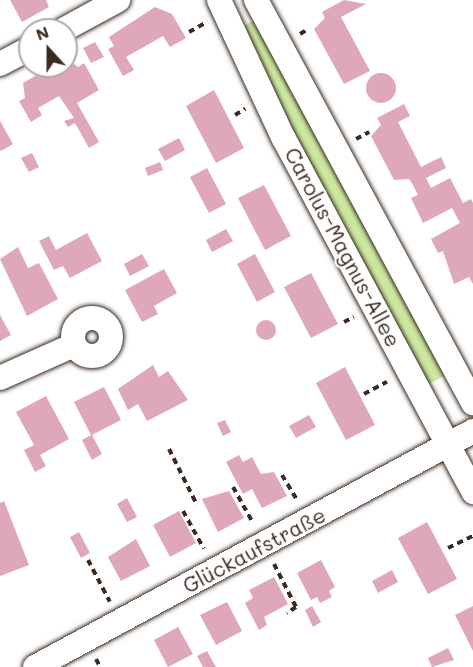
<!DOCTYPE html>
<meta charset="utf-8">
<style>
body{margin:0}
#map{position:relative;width:473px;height:667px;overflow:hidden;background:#fff;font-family:Mali,sans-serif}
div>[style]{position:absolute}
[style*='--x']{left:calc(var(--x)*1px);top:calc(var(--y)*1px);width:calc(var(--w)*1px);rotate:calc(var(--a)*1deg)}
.green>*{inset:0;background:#cce9a0}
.building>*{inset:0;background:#dfa7ba}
.round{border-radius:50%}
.path>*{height:4px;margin-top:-2px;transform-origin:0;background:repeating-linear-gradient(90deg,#3b2a1e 0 6px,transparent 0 10.5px)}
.roads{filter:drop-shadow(0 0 2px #3b2a1e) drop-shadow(0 0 2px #3b2a1e)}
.minor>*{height:24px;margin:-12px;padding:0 12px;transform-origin:12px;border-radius:12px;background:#fff}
.minor>.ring{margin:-12px;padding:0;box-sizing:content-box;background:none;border:24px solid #fff;border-radius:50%}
span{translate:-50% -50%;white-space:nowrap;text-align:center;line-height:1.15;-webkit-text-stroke:4.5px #fff;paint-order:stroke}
.street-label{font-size:21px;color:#3b2a1e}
.north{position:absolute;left:18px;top:18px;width:60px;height:60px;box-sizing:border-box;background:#fff;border:2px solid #b1aaa5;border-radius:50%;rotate:339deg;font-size:16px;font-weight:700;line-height:24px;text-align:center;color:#3b2a1e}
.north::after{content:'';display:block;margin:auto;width:21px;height:27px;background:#3b2a1e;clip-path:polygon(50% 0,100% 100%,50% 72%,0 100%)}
</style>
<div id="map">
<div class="green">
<i style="clip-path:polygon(255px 20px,448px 374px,425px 386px,236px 30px)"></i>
</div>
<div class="building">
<i style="clip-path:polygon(10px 0,46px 0,49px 7px,22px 22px)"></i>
<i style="clip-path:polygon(344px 0,366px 4px,341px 17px,370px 71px,344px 84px,314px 29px,325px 18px,322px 12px)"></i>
<i style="clip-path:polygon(155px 7px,172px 14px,186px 38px,170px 47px,163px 36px,126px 57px,134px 70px,123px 76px,108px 49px,114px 46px,109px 37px)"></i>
<i style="clip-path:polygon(95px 42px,104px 57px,91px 63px,83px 48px)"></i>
<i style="clip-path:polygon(66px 58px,78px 67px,84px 63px,99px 90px,77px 103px,99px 142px,89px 148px,75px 123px,68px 127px,64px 121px,74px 118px,59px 96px,38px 108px,42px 115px,31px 122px,19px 101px,25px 98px,23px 83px,52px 66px,66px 66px)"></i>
<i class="round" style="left:366px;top:73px;width:30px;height:30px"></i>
<i style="clip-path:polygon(214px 90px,244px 148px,216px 163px,186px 106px)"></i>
<i style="clip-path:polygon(404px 104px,410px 116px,398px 122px,421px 167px,441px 157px,446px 168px,426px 178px,431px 188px,450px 178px,463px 203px,471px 199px,473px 203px,473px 284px,469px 277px,454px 284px,443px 251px,438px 253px,431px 239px,460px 223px,452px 208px,423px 223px,411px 198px,418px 195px,413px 185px,409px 179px,394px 180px,371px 136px,381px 125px,377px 118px)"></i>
<i style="clip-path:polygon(0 121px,13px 144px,1px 151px,0 150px)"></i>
<i style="clip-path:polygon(179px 138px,185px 150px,165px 161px,158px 149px)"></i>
<i style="clip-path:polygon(32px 153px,39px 167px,29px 172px,21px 158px)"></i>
<i style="clip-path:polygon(160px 162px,163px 170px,148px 176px,145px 168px)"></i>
<i style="clip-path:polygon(207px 168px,226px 204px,209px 213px,190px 177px)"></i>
<i style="clip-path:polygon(264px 185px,291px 236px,265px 250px,238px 198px)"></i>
<i style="clip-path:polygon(226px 229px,233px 241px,212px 252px,206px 240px)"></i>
<i style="clip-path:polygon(87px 233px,102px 261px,70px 278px,63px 266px,54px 270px,39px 241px,49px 236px,56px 250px)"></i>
<i style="clip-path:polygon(18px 247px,28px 268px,39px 263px,58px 299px,27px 316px,0 259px)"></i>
<i style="clip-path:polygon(142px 254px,149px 266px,130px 276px,124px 264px)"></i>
<i style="clip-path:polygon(255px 254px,275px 292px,257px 302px,237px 264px)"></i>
<i style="clip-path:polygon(164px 269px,177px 293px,154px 306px,158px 314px,142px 322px,125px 290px)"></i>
<i style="clip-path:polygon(311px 273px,338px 324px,311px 338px,284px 287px)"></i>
<i style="clip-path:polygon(0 315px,11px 335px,0 341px)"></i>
<i class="round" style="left:256px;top:320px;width:20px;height:20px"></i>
<i style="clip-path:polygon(153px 365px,159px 377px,168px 371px,188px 400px,147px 421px,138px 404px,128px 410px,118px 389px)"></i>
<i style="clip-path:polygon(345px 367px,375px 425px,346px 440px,316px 383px)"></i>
<i style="clip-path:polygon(104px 387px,121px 420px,92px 435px,102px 454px,92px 460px,82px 440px,91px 435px,74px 402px)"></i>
<i style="clip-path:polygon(46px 396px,69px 439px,40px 455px,46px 466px,35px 472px,24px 450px,34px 445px,16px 412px)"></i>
<i style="clip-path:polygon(309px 415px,316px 427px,296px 438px,289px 426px)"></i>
<i style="clip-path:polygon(225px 420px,231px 432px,223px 436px,217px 423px)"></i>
<i style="clip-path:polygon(239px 455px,243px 462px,252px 457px,261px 474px,274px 472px,287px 496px,262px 508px,252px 489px,243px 494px,226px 462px)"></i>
<i style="clip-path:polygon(229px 491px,244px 518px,218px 532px,202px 499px)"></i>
<i style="clip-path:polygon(127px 498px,137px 517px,127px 522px,117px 504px)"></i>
<i style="clip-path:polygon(4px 501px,29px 565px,0 576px,0 503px)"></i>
<i style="clip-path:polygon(179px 511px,196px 543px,170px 557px,153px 525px)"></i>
<i style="clip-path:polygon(427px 522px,457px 579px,428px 594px,398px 538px)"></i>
<i style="clip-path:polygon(79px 532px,90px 553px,81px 558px,70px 537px)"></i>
<i style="clip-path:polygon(136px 539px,150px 566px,121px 581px,108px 557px)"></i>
<i style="clip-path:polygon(321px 560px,335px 587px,329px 591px,332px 597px,320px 603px,317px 597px,311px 600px,297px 573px)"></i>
<i style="clip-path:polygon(392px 570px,398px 582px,378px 593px,372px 581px)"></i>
<i style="clip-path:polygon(274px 577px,288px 604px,264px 617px,267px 625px,259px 630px,245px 603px,253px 598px,249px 590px)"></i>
<i style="clip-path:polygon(227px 602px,242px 631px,216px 645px,200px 615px)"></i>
<i style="clip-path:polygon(312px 606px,321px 622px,313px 627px,305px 610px)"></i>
<i style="clip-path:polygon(473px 606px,473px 651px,455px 615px)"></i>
<i style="clip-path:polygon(178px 627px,193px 654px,168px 667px,154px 640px)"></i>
<i style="clip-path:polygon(448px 648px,454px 660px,432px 667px,428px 658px)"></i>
<i style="clip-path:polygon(207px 651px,216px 667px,203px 667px,197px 656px)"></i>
</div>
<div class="path">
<i style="--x:189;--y:32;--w:21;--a:-29"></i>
<i style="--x:300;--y:34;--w:9;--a:-32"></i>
<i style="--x:235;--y:115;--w:12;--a:-31"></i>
<i style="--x:356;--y:139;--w:15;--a:-28"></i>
<i style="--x:344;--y:322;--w:11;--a:-27"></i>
<i style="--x:364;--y:394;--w:26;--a:-28"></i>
<i style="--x:169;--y:449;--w:63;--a:63.4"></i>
<i style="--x:282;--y:475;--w:29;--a:59"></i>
<i style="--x:233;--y:487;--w:41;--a:60.9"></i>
<i style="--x:183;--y:511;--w:43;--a:61.1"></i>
<i style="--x:448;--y:548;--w:28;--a:-26"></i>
<i style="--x:88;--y:560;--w:47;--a:62.4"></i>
<i style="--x:274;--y:564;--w:48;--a:62.9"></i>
<i style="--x:296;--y:607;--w:11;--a:146"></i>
<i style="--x:96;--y:659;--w:9;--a:63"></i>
</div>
<div class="roads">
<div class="minor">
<i style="--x:219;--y:0;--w:151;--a:65"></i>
<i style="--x:283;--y:137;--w:403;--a:61.8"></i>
<i style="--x:256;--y:0;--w:458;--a:61.7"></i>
<i style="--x:63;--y:30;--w:63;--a:-28.6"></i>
<i style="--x:0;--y:64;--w:34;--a:-28"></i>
<i class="ring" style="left:73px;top:318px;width:14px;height:14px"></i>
<i style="--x:0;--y:378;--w:81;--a:-24"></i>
<i style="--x:35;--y:667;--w:498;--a:-28.3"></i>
</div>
</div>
<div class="street-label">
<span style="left:343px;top:247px;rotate:62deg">Carolus-Magnus-Allee</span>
<span style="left:254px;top:550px;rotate:-28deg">Glückaufstraße</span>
</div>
<div class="north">N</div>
</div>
